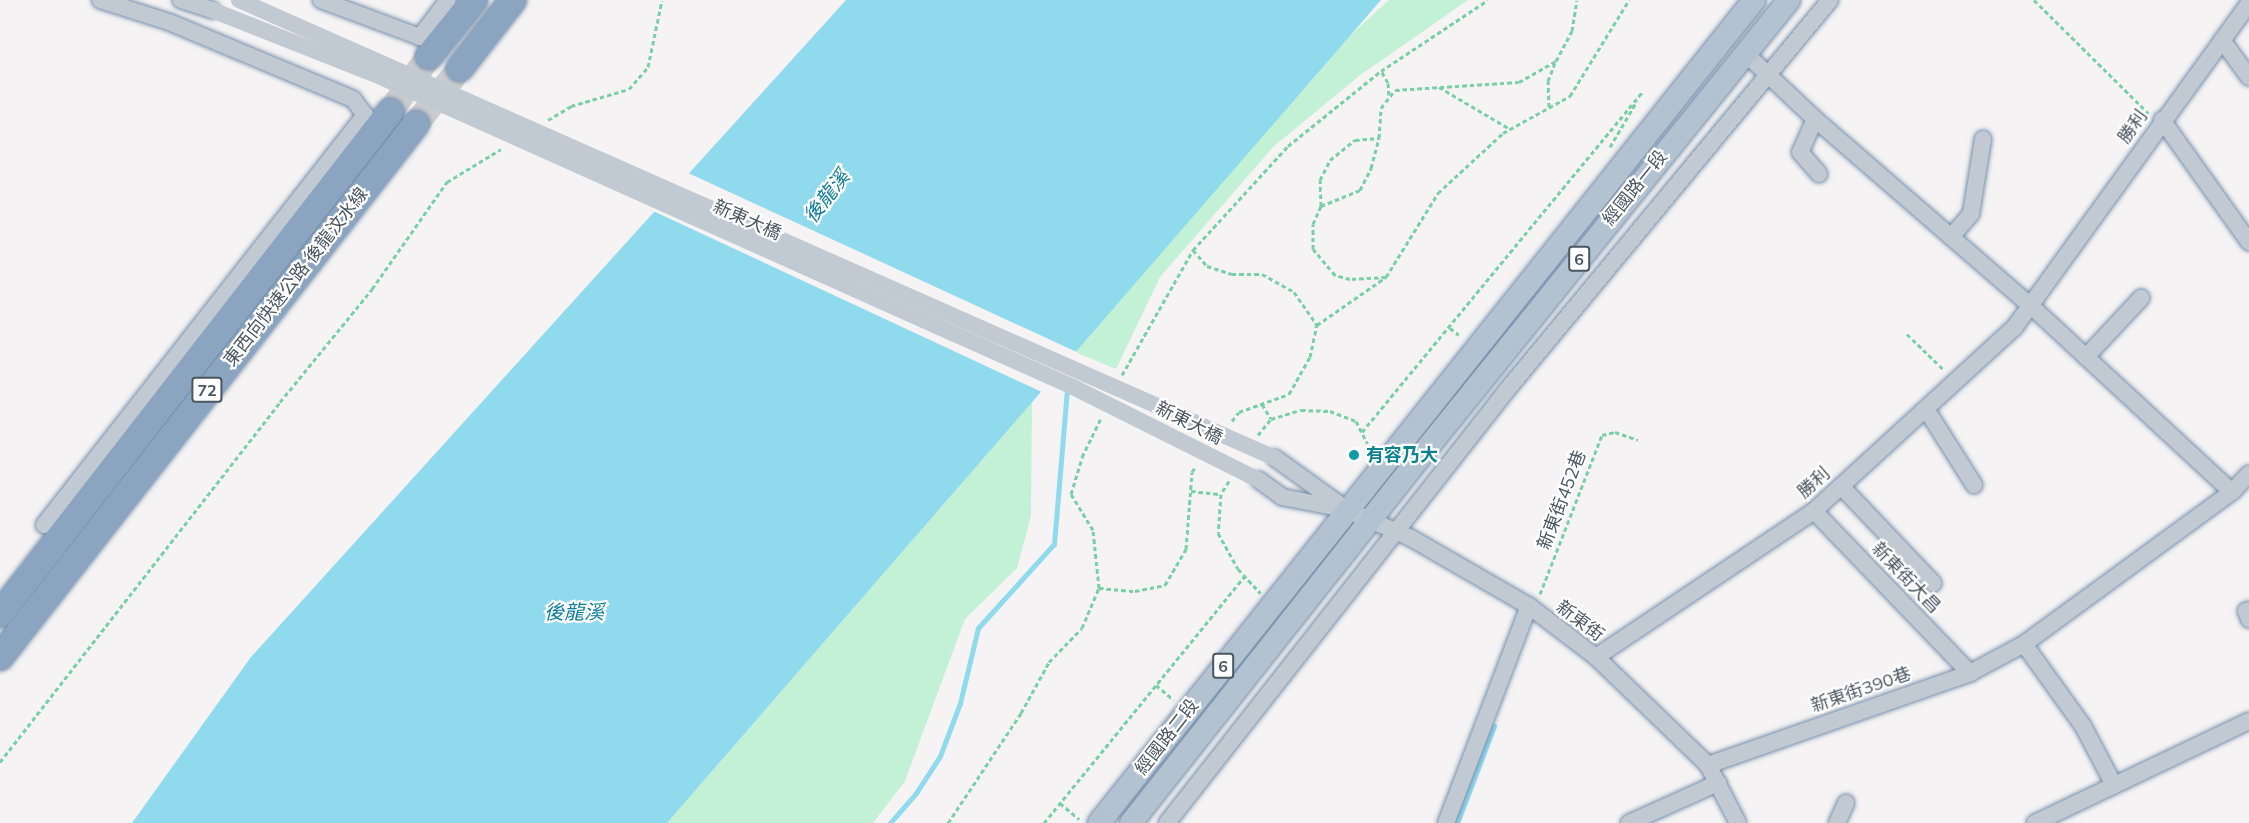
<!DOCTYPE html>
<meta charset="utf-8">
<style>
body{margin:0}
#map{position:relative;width:2249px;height:823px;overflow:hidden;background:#f5f3f3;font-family:Mulish,"Noto Sans TC",sans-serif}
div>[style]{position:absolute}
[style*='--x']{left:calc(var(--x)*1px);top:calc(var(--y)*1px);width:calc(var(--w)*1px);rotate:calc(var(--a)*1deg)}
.green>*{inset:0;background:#c3f1d5}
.water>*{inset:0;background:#90daee}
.pier>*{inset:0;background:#f5f3f3}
.stream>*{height:5px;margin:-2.5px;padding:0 2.5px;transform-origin:2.5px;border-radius:2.5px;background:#90daee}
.highway-tunnel>*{height:26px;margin-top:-13px;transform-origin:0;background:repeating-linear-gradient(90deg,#caccce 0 26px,transparent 0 39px)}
.path>*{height:3px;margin-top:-1.5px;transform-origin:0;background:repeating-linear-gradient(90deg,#7ad0a6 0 4.5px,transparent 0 7.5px)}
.roads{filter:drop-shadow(0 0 2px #7690ad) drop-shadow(0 0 2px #7690ad)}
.minor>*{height:16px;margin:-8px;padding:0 8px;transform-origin:8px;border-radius:8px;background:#c1cad2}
.major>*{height:22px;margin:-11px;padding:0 11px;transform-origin:11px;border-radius:11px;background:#b3c2d1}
.highway>*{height:26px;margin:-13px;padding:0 13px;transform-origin:13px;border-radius:13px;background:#8ba5c1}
.minor-bridge>*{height:16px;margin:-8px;padding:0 8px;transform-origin:8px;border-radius:8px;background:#c1cad2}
.dots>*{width:16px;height:16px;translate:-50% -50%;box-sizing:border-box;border:3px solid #fff;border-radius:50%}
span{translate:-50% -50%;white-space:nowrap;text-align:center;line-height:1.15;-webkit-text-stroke:4.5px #fff;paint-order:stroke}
.shield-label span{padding:2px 4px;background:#fff;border:2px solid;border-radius:4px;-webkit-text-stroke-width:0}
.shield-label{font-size:16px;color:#4a5661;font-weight:700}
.street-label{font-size:18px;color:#4a5661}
.culture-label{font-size:18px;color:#0d838f;font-weight:700}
.left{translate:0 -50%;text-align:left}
.water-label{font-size:20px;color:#0c7c9b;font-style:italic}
</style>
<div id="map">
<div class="green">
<i style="clip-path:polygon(1389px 0,1468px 0,1359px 76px,1273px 147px,1160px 277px,1116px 369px,1075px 352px,1303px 78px)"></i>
<i style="clip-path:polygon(1032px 402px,1031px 516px,1017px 568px,965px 619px,905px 781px,873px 823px,667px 823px)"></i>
</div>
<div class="water">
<i style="clip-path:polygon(846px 0,1381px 0,667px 823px,132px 823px,251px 657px)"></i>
</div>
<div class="pier">
<i style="clip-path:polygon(686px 172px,1079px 353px,1044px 393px,651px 210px)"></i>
</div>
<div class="stream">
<i style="--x:890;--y:823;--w:40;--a:-49"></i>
<i style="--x:916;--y:793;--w:44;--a:-57"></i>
<i style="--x:940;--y:756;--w:57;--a:-69.3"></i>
<i style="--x:960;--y:703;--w:77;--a:-76.5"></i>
<i style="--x:978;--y:628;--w:113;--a:-47.9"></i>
<i style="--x:1054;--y:544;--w:157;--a:-85.2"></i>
<i style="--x:1457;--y:823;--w:104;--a:-69.1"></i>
</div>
<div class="highway-tunnel">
<i style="--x:390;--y:112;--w:68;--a:-55.1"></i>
<i style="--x:416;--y:124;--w:71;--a:-51.8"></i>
</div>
<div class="path">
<i style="--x:2034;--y:0;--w:161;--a:44.7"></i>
<i style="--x:1382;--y:72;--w:13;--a:61"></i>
<i style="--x:1388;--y:83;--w:13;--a:86"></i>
<i style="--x:1439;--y:87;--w:82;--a:30.6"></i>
<i style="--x:1549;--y:107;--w:26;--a:-92"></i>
<i style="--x:1548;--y:81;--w:19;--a:-69"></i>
<i style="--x:548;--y:120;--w:27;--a:-31"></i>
<i style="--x:571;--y:106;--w:60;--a:-16.3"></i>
<i style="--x:629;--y:89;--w:29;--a:-49"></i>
<i style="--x:648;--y:67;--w:68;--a:-78.2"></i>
<i style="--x:1610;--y:147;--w:53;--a:-59.6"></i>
<i style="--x:1321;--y:206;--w:26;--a:-92"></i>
<i style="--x:1320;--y:180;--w:22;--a:-63"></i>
<i style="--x:1330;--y:160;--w:32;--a:-39"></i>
<i style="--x:1355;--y:140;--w:24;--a:-5"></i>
<i style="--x:1193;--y:250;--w:21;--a:49"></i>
<i style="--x:1207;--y:266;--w:26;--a:18"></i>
<i style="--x:1232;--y:274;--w:30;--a:0"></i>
<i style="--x:1262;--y:274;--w:37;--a:29"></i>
<i style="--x:1294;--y:292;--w:40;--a:55.1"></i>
<i style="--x:1386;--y:277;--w:36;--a:177"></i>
<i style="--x:1350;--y:279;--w:16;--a:-165"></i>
<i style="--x:1335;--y:275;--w:34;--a:-130"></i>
<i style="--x:1313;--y:249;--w:25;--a:-90"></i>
<i style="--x:1313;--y:224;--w:20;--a:-66"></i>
<i style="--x:1321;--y:206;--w:42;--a:-22.3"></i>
<i style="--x:1360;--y:190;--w:25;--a:-63"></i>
<i style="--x:1371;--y:168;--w:31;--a:-75"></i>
<i style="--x:1379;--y:138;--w:30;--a:-86"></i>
<i style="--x:1381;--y:108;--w:23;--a:-52"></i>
<i style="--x:1395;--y:90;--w:124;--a:-3.7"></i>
<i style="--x:1519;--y:82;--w:43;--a:-29.6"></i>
<i style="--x:1556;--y:61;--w:34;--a:-62"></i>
<i style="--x:1572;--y:31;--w:31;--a:-81"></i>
<i style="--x:1450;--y:328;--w:11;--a:38"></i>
<i style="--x:1907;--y:334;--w:52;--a:44.2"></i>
<i style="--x:1122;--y:375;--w:144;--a:-60.4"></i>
<i style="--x:1193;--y:250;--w:141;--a:-47.6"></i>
<i style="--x:1288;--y:146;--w:119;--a:-38.9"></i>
<i style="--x:1381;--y:71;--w:128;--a:-33.6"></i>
<i style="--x:1262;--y:404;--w:17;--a:59"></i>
<i style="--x:1232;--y:421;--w:11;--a:-52"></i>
<i style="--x:1239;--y:412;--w:53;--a:-19.8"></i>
<i style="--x:1289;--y:394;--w:43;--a:-60.4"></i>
<i style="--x:1310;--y:357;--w:33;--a:-78"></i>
<i style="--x:1317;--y:325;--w:84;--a:-34.8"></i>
<i style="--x:1386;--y:277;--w:99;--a:-58.2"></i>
<i style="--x:1438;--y:193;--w:88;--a:-42.7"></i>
<i style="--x:1503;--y:133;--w:77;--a:-28.9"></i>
<i style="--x:1570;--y:96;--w:113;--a:-58.4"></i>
<i style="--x:1362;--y:432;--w:442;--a:-50.5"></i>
<i style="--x:1258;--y:435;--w:21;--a:-51"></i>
<i style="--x:1271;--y:419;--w:31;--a:-17"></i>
<i style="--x:1301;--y:410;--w:29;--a:2"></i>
<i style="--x:1330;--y:411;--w:28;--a:21"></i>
<i style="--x:1356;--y:421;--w:25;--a:63"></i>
<i style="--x:1229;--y:481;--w:15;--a:122"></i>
<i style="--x:1221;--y:494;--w:39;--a:94"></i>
<i style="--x:1218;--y:533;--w:41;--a:60.9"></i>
<i style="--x:1238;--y:569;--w:33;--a:47"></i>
<i style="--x:1191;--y:491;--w:30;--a:6"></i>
<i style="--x:1099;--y:588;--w:36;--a:5"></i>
<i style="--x:1135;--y:591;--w:31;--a:-11"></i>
<i style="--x:1165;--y:585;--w:42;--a:-59.7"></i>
<i style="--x:1186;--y:549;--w:77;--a:-85.5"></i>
<i style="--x:1192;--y:472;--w:7;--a:-56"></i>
<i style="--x:1540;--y:594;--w:171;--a:-68.7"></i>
<i style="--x:1602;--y:435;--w:13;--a:-13"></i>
<i style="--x:1615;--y:432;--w:24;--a:19"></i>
<i style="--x:1156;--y:685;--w:23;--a:40"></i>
<i style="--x:0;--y:762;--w:456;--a:-52.1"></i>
<i style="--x:280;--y:402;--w:146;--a:-50.8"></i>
<i style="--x:372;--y:289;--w:131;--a:-55"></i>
<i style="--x:447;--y:182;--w:63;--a:-31.4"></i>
<i style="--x:1060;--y:803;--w:25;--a:40"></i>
<i style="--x:948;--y:823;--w:132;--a:-56.4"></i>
<i style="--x:1021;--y:713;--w:58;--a:-61.2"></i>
<i style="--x:1049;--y:662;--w:47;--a:-45.9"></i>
<i style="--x:1082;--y:628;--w:43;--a:-67"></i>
<i style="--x:1099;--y:588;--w:58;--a:-95.9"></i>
<i style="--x:1093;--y:530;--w:42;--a:-121.4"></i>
<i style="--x:1071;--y:494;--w:39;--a:-73"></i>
<i style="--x:1082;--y:457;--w:43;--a:-64"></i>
<i style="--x:1044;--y:823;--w:318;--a:-50.9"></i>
</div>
<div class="roads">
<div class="minor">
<i style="--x:181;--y:0;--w:33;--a:18"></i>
<i style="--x:321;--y:0;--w:106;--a:20.5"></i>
<i style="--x:420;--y:37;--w:46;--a:-52.9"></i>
<i style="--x:2222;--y:40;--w:46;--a:53.9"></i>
<i style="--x:1745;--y:53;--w:96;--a:43.3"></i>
<i style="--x:1815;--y:119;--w:284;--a:40.9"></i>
<i style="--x:2030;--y:305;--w:275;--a:42.8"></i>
<i style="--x:1815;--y:119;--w:36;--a:114"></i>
<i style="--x:1800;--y:152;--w:29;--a:49"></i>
<i style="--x:2162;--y:120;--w:150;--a:54.5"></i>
<i style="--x:1951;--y:237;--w:30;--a:-49"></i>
<i style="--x:1971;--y:214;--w:76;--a:-80.9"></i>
<i style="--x:2086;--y:357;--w:81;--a:-47"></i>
<i style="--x:1926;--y:409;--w:90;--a:57.7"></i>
<i style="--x:1275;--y:458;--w:89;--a:35.8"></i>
<i style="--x:1347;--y:510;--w:70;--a:23.6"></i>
<i style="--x:1411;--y:538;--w:136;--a:30"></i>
<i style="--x:1529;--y:606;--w:84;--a:37.3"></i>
<i style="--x:1596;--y:657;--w:156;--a:44"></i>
<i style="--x:1708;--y:765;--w:65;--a:62.7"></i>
<i style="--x:1259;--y:480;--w:29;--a:36"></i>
<i style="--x:1282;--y:497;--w:63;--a:11"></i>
<i style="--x:1841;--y:486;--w:134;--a:46.5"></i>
<i style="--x:1814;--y:511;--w:225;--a:46.1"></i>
<i style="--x:44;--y:525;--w:521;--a:-51.94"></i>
<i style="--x:365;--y:115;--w:20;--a:-127"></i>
<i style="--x:353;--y:99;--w:199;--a:-157.3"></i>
<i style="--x:169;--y:22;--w:72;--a:-162.3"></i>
<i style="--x:2249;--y:610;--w:3;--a:162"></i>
<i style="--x:2246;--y:611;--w:9;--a:69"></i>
<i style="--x:2024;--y:644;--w:101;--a:54.3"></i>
<i style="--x:2083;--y:726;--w:67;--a:62.3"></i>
<i style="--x:1596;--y:657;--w:262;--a:-33.8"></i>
<i style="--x:1814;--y:511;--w:271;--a:-42.5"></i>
<i style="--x:2014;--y:328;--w:401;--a:-54.1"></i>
<i style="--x:1708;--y:765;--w:278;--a:-19.3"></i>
<i style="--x:1970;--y:673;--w:61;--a:-28.2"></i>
<i style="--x:2024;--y:644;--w:258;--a:-36.2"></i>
<i style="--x:2232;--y:492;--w:25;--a:-47"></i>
<i style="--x:1167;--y:823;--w:551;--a:-51.86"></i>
<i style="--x:1507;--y:390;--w:506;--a:-50.37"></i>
<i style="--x:1446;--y:823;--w:232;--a:-69.1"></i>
<i style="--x:1629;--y:823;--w:98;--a:-24.2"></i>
<i style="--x:1837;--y:823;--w:22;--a:-66"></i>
<i style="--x:2035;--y:823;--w:237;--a:-25.5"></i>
</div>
<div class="major">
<i style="--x:1099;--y:823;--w:1052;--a:-51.48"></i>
<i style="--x:1131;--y:823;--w:454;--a:-51.7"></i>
<i style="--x:1412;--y:467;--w:600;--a:-51.09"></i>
</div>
<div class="highway">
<i style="--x:429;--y:56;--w:72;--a:-51.2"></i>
<i style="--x:460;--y:68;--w:86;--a:-52.1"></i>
<i style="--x:0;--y:614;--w:636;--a:-52.16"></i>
<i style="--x:0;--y:657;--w:676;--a:-52.03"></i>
</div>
</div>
<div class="minor-bridge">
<i style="--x:239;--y:0;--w:1133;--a:23.85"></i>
<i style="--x:212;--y:10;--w:174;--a:21.6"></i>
<i style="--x:374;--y:74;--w:766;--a:24.12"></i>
<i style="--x:1073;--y:387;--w:208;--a:26.6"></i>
</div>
<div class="dots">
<i style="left:1354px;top:455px;background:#0f9aa8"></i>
</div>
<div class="shield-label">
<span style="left:1579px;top:259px">6</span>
<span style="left:207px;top:390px">72</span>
<span style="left:1223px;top:666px">6</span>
</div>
<div class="street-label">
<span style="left:2133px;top:127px;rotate:-54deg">勝利</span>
<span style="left:1635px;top:188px;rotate:-51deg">經國路一段</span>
<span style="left:747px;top:220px;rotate:24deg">新東大橋</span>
<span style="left:296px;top:277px;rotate:-52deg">東西向快速公路 後龍汶水線</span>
<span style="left:1189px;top:423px;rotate:27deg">新東大橋</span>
<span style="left:1814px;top:483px;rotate:-41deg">勝利</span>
<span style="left:1562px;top:500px;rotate:-69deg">新東街452巷</span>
<span style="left:1906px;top:578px;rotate:46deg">新東街大昌</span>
<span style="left:1580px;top:621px;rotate:37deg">新東街</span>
<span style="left:1861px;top:690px;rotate:-19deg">新東街390巷</span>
<span style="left:1167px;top:737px;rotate:-52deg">經國路二段</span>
</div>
<div class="culture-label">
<span class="left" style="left:1366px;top:455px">有容乃大</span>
</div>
<div class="water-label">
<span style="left:826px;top:196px;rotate:-52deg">後龍溪</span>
<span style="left:574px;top:611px">後龍溪</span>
</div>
</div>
